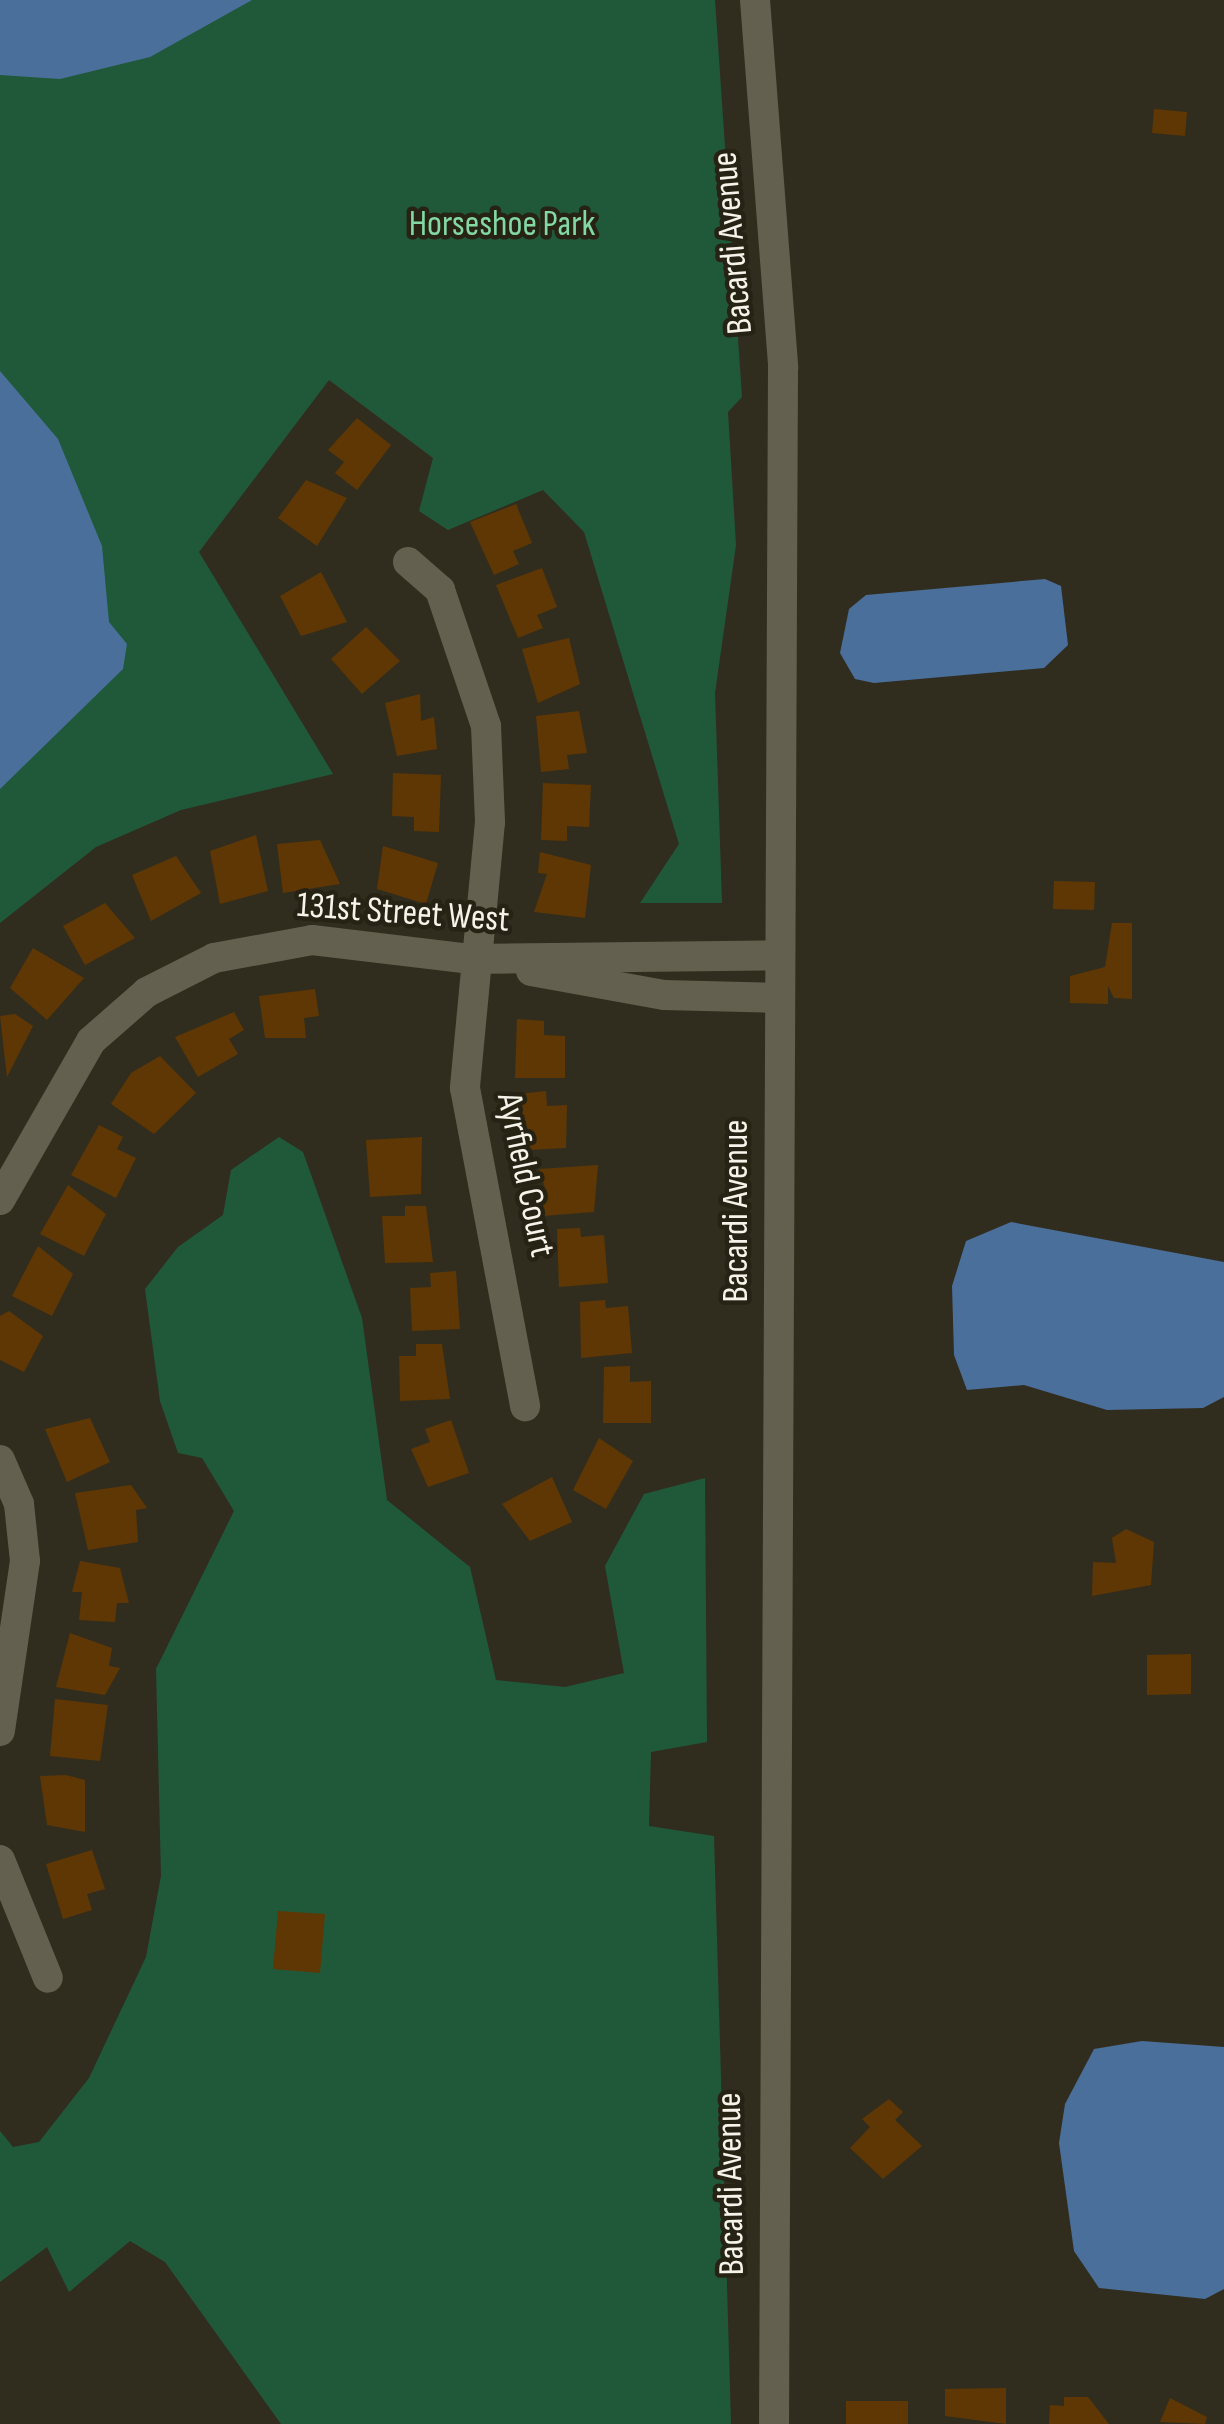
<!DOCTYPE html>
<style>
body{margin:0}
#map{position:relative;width:1224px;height:2424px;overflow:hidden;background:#312d1e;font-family:"Sofia Sans Condensed",sans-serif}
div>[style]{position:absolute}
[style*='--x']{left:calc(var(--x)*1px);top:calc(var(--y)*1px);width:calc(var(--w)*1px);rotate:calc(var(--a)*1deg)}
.green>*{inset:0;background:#205939}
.water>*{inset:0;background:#4a6f9b}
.building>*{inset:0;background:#5e3704}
.minor>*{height:30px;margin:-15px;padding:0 15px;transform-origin:15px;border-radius:15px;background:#63604f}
span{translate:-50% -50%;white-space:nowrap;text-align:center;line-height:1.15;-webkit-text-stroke:9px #272314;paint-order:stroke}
.park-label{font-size:36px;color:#83d8a4}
.street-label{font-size:36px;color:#f6f4ea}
</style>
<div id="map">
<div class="green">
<i style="clip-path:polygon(0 0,715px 0,742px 397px,728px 412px,736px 545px,715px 693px,722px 903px,640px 903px,679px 844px,584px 532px,543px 490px,448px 530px,419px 511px,433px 458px,329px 380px,199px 552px,333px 774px,181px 810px,96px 847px,0 923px)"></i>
<i style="clip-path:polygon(279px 1137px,303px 1152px,362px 1318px,387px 1500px,470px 1567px,496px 1680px,565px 1687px,624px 1673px,605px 1566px,644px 1494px,705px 1478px,707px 1742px,651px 1752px,649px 1826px,714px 1836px,731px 2424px,281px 2424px,165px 2262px,130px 2241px,69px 2292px,47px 2247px,0 2282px,0 2131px,13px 2147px,39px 2142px,89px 2078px,146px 1957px,161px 1876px,156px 1669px,234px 1511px,202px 1458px,178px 1453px,160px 1401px,145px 1289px,178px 1247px,223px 1215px,231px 1170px)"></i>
</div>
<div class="water">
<i style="clip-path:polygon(0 0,252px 0,150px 57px,60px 79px,0 75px)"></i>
<i style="clip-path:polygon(0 371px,58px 439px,102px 546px,109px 622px,127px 644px,123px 669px,0 789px)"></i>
<i style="clip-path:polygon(1045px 579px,1061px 586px,1068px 645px,1044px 668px,874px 683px,855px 679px,840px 653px,849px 609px,866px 595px)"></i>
<i style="clip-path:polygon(1011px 1222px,1224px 1262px,1224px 1397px,1203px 1408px,1107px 1410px,1024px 1385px,967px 1390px,954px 1355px,952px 1286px,966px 1241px)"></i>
<i style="clip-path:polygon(1142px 2041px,1224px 2047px,1224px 2289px,1205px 2299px,1099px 2288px,1074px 2251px,1059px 2143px,1065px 2104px,1094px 2049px)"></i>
</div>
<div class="building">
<i style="clip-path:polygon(1154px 109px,1187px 112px,1185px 136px,1152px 133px)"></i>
<i style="clip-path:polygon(357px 418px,391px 445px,357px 490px,335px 473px,344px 462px,328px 450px)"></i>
<i style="clip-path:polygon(306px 480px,347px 498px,317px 546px,278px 518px)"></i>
<i style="clip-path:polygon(516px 504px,532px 543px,513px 551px,519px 564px,494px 575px,470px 522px)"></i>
<i style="clip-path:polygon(542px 568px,557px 607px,537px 615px,543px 628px,518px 638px,496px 585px)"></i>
<i style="clip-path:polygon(321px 572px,347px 622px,301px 636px,280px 596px)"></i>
<i style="clip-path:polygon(366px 627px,400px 661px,362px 694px,331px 659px)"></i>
<i style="clip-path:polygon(569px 638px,580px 684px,538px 703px,522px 649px)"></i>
<i style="clip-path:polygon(420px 694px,421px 721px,434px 717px,437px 749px,397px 756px,385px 703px)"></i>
<i style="clip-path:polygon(579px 711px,587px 753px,567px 755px,569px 769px,541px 772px,536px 716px)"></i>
<i style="clip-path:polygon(393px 773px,441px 775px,439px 832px,414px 831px,414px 817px,392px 816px)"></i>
<i style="clip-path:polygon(543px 783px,591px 785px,589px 827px,567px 826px,567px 841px,541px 840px)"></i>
<i style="clip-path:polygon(256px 835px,268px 891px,220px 904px,210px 851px)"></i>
<i style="clip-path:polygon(320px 840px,340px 884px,283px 893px,277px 844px)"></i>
<i style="clip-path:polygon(383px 846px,438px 863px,426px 904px,377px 889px)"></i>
<i style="clip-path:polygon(540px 852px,591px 865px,585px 918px,534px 912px,547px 874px,538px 873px)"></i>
<i style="clip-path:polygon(176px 856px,201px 893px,151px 921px,132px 875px)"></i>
<i style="clip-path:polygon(1054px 881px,1095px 882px,1094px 910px,1053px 909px)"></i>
<i style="clip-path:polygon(105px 903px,135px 938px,85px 965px,63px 926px)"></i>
<i style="clip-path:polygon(1112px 923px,1132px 923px,1132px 999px,1114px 998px,1108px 986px,1108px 1004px,1070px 1003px,1070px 976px,1105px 967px)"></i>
<i style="clip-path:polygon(33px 948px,84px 978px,47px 1020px,10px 988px)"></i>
<i style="clip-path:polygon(315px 989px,319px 1016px,304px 1018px,306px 1038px,265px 1038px,259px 996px)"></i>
<i style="clip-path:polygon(234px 1012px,244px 1030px,229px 1039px,238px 1054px,198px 1077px,175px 1037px)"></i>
<i style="clip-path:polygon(15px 1014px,33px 1026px,7px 1077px,0 1016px)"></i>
<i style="clip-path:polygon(517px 1019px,544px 1021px,544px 1035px,565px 1036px,565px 1078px,515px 1078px)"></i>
<i style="clip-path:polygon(160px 1056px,196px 1093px,154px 1134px,111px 1104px,131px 1073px)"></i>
<i style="clip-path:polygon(546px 1091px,547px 1106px,567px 1105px,566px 1148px,528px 1150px,518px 1094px)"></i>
<i style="clip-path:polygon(99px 1125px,123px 1137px,117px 1149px,136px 1158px,116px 1198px,71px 1175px)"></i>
<i style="clip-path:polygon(422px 1137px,421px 1194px,370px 1197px,366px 1140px)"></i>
<i style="clip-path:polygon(598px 1165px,594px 1212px,542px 1216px,540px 1198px,548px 1197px,539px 1169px)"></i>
<i style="clip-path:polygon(68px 1185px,106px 1214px,84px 1256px,40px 1234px)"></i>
<i style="clip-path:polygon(405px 1206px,426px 1206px,433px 1262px,385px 1263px,382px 1216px,405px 1216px)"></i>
<i style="clip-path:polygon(580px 1228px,581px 1237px,604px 1235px,608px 1283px,559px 1287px,557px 1229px)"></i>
<i style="clip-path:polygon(38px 1246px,73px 1274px,52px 1316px,12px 1296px)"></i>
<i style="clip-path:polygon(456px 1271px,460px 1329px,412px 1331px,410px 1288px,431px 1287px,430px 1273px)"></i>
<i style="clip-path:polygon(605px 1300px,606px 1308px,628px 1306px,632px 1353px,581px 1358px,580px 1302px)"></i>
<i style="clip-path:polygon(9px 1311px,43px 1336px,24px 1372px,0 1360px,0 1316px)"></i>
<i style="clip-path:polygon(416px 1344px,442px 1344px,450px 1399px,400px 1401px,399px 1356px,416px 1356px)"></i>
<i style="clip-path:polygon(630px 1366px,630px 1382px,651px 1381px,651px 1423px,603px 1423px,604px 1367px)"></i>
<i style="clip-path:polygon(90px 1418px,110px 1462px,67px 1482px,45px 1429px)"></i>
<i style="clip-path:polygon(451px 1420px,469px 1473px,428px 1487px,411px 1449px,430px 1442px,425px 1429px)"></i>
<i style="clip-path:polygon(599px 1438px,633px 1461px,606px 1509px,573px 1490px)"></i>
<i style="clip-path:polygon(552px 1477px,572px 1522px,530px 1541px,502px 1504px)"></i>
<i style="clip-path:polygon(131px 1485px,147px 1508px,136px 1510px,138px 1542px,88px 1550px,75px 1493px)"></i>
<i style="clip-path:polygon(1126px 1529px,1154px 1542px,1151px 1585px,1092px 1596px,1093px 1562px,1116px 1563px,1112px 1538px)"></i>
<i style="clip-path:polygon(80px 1561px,120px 1568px,129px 1603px,117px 1603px,115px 1622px,79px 1620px,82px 1592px,72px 1592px)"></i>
<i style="clip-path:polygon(70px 1633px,112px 1648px,109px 1666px,120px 1668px,105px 1695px,56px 1687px)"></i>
<i style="clip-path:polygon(1191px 1654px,1191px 1694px,1147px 1695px,1147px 1655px)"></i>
<i style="clip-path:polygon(55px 1699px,108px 1705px,100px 1761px,50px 1756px)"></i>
<i style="clip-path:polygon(66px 1775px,85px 1780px,85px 1832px,47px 1825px,40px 1776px)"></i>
<i style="clip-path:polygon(92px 1850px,105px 1889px,87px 1894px,92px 1910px,63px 1919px,46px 1864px)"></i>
<i style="clip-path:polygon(278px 1911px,325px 1914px,320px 1973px,273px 1969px)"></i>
<i style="clip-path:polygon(889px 2099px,903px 2112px,895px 2120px,922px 2146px,883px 2179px,850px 2148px,870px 2127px,862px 2119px)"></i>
<i style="clip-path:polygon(1006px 2388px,1006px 2424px,945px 2416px,945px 2389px)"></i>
<i style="clip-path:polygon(1064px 2397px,1088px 2397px,1109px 2424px,1049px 2424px,1050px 2405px,1064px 2406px)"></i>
<i style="clip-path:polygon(1170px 2398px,1207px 2417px,1205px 2424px,1160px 2422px)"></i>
<i style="clip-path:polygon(846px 2401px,908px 2401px,908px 2424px,846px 2424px)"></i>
</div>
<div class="minor">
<i style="--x:755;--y:0;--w:369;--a:85.6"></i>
<i style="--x:783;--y:368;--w:2056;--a:90.25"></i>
<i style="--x:408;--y:562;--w:43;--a:41.2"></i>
<i style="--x:440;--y:590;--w:144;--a:71.3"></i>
<i style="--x:486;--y:726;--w:96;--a:87.6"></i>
<i style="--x:490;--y:822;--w:267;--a:95.4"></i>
<i style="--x:465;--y:1088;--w:324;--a:79.3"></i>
<i style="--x:531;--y:971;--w:135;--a:10.2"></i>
<i style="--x:664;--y:995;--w:114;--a:1.5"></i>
<i style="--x:0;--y:1200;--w:183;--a:-60.2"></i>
<i style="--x:91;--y:1041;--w:74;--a:-41.2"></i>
<i style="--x:147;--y:992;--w:75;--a:-26.9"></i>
<i style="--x:214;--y:958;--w:100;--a:-10.4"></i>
<i style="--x:312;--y:940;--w:161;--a:6.8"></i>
<i style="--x:472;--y:959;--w:306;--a:-0.7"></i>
<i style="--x:0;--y:1460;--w:48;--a:66.6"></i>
<i style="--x:19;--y:1504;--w:57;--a:84"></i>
<i style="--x:25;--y:1561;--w:172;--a:98.4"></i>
<i style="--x:0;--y:1860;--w:127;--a:67.9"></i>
</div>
<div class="park-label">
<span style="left:502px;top:225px">Horseshoe Park</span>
</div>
<div class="street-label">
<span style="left:733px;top:243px;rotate:-95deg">Bacardi Avenue</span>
<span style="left:403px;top:913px;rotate:4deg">131st Street West</span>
<span style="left:525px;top:1175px;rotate:78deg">Ayrfield Court</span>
<span style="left:737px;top:1211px;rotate:-90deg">Bacardi Avenue</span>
<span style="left:731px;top:2184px;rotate:-91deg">Bacardi Avenue</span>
</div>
</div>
